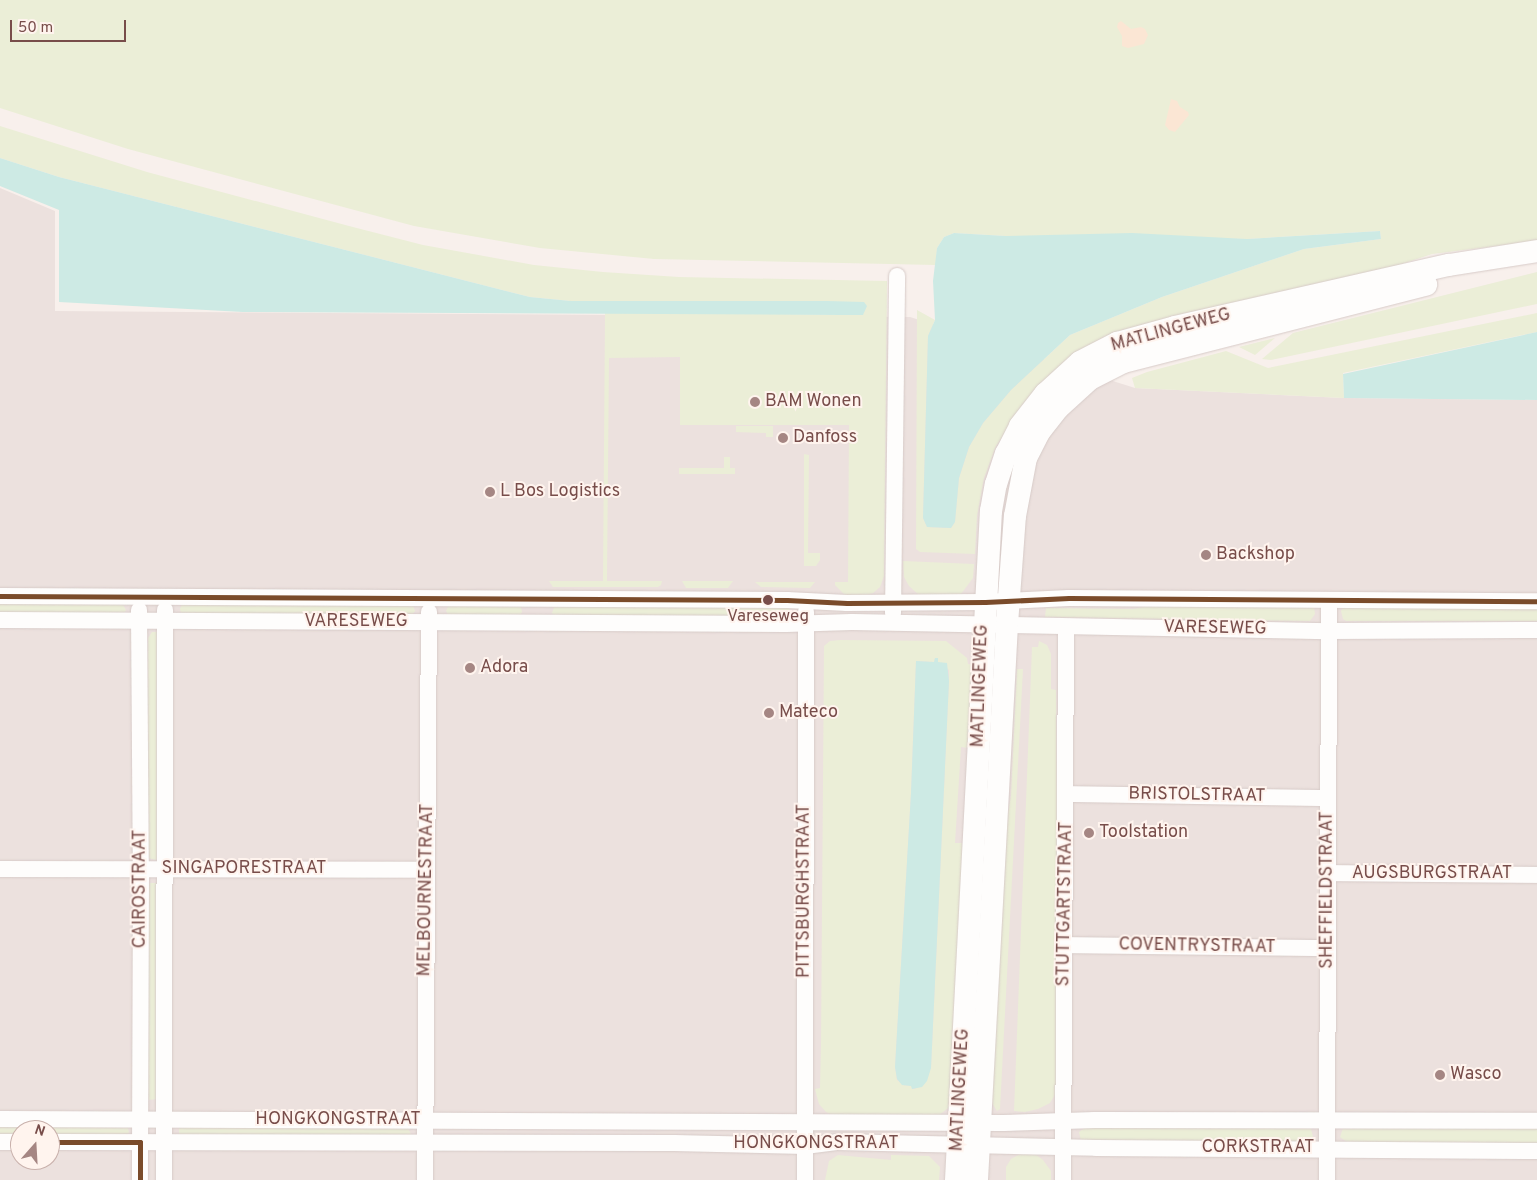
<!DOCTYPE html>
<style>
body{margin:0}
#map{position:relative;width:1537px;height:1180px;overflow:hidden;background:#f8f0ec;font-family:Overpass,sans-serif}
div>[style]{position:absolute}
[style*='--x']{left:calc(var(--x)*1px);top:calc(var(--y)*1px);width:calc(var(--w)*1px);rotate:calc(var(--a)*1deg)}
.industrial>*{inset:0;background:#ece1de}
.green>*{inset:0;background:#ebeed7}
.sand>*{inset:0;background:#fbe6d4}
.water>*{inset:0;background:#cdeae4}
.roads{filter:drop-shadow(0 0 1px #d7cbc8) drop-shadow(0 0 1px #d7cbc8)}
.minor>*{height:16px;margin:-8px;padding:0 8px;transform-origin:8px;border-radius:8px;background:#fefdfc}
.secondary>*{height:22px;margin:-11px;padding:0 11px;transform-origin:11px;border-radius:11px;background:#fefdfc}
.bus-1>*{height:5px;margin:-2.5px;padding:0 2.5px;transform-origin:2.5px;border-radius:2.5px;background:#7a4b2a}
.dots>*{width:14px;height:14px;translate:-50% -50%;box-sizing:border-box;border:2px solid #fff4ee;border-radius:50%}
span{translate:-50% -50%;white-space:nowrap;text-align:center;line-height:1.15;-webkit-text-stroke:4px #fff4ee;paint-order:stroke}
.bus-label{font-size:17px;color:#784d4a}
.street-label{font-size:18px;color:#784d4a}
.poi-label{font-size:18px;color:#784d4a}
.left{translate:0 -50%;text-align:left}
.north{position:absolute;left:10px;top:1120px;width:50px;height:50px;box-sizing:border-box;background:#fff4ee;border:1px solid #c9b1ac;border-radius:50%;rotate:19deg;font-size:14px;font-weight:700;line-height:20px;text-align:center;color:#784d4a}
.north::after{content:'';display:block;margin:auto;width:18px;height:22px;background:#a58683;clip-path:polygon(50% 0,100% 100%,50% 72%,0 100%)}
.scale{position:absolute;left:10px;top:20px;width:116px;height:22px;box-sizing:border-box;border:2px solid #784d4a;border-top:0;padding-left:6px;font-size:15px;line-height:18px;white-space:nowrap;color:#784d4a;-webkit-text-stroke:4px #fff4ee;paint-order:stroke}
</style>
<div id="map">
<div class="industrial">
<i style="clip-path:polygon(evenodd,0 188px,55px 211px,55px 311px,910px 317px,1135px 388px,1344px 398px,1537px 400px,1537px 1180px,0 1180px,0 188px,20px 1130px,50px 1130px,50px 1160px,20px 1160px,20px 1130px)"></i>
</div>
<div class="green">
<i style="clip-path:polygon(0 0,1537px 0,1537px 241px,1432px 254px,1381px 271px,1021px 412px,996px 446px,984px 478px,977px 516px,975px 554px,920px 552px,916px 549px,917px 310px,935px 320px,928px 336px,923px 518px,927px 527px,951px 528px,955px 522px,959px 478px,969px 447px,983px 423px,1011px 390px,1070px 335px,1162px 297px,1304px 249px,1381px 239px,1380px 231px,1247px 239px,1006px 236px,954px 233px,944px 237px,937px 248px,936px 265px,654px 259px,540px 248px,414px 226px,128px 149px,0 108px)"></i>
<i style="clip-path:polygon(0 126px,147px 172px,349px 226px,423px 245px,534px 265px,603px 272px,679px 277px,887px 281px,884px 576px,880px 587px,873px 593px,863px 596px,847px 597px,835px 585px,835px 582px,848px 582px,849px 425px,680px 425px,680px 357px,609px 358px,607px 581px,662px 581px,661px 585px,658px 587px,553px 587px,549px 581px,603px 581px,605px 312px,863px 315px,864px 302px,571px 301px,530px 297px,59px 177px,0 158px)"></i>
<i style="clip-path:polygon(1537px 272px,1537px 304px,1271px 360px,1262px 359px,1293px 333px)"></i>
<i style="clip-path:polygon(1537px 313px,1537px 332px,1343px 373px,1344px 398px,1135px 388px,1132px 378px,1147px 372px,1226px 351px,1268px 368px)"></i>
<i style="clip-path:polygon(1275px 338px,1255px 355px,1239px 347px)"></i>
<i style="clip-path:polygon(736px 426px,773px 426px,773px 437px,766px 437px,766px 433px,736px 432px)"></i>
<i style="clip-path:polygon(804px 454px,809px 455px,808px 553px,820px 553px,820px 560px,816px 566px,804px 566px)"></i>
<i style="clip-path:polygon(724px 457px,730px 457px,730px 468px,735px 468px,735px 474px,679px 474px,679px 468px,724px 468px)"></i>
<i style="clip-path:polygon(903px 561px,974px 564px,973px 578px,961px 594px,950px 597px,919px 595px,909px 586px,904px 577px)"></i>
<i style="clip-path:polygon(682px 581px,733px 581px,728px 588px,686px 588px)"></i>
<i style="clip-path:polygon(755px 582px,815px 582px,810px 588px,761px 587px)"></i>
<i style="clip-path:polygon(0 602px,122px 603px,126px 610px,124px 613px,0 615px)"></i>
<i style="clip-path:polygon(182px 604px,413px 605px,415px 611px,411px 616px,181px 613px,180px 609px)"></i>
<i style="clip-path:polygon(1159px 604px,1314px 607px,1315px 614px,1310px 621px,1045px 617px,1046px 608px,1133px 609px)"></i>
<i style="clip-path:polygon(449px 605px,521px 607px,522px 612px,520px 615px,449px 616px,446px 611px)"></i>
<i style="clip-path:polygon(555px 605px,789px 607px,790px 612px,787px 618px,556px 617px,552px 613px)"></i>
<i style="clip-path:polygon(1537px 606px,1537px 621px,1346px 621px,1343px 619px,1341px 611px,1343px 608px)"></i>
<i style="clip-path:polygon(152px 632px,157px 632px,158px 857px,156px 860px,148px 858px,146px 853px,148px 638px)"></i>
<i style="clip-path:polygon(evenodd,840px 640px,946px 641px,967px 658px,968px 664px,977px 665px,968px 748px,961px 747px,955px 843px,969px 843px,952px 1100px,948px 1108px,938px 1116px,837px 1117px,826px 1112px,819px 1104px,815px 1089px,820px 1088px,821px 1045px,824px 646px,830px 641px,840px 640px,935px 658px,938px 658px,938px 662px,949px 670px,949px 681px,931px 1068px,915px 1089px,912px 1089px,912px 1086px,903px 1085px,897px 1080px,895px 1067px,911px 793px,916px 661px,934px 662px,935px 658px)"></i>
<i style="clip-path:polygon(1039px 641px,1047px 645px,1051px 654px,1051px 689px,1056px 690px,1059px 1006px,1057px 1091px,1050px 1103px,1038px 1109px,1025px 1112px,1014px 1111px,1032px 647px,1038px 647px)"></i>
<i style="clip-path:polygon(1017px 669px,1023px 669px,1000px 1109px,997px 1111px,990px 1100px,1003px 839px,1011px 796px)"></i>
<i style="clip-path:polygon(150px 883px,157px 883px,156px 1099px,149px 1100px,147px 1095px,146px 887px)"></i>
<i style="clip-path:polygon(0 1124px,128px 1128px,129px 1133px,123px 1137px,50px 1137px,50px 1130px,20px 1130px,20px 1137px,0 1137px)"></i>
<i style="clip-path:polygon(184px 1125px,406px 1125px,411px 1134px,407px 1138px,179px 1134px,179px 1128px)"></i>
<i style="clip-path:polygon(1086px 1127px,1307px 1127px,1311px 1129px,1313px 1137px,1308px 1142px,1081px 1141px,1079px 1132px)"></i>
<i style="clip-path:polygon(1343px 1128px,1537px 1128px,1537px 1143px,1347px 1142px,1340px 1137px)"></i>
<i style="clip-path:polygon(1022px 1153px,1035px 1154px,1043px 1160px,1051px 1171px,1051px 1180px,1006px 1180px,1006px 1167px,1011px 1159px)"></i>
<i style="clip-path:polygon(838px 1155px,891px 1160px,891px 1155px,929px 1156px,940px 1167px,939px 1180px,825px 1180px,829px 1161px)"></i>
</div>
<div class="sand">
<i style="clip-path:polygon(1121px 21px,1131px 29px,1141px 27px,1145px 29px,1148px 35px,1144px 44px,1128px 48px,1122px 46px,1122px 36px,1117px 27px,1118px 23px)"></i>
<i style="clip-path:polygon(1171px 99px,1177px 101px,1180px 107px,1188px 112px,1189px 115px,1175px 132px,1169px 130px,1165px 125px)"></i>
</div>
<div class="water">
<i style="clip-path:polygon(0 158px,59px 177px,530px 297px,571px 301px,827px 301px,864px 302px,867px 306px,863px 315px,843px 315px,243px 312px,59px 302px,59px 210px,0 186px)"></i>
<i style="clip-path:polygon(1380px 231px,1381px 239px,1304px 249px,1162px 297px,1070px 335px,1011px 390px,983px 423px,969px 447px,959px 478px,955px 522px,951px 528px,927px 527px,923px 518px,928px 336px,935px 320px,933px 281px,937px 248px,944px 237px,954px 233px,1006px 236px,1132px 233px,1247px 239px)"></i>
<i style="clip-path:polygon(1537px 332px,1537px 400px,1344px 398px,1343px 374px)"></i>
<i style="clip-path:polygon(935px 658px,938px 658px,938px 662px,947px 663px,949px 681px,931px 1068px,927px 1081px,922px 1087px,912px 1089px,911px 1086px,902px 1085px,897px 1079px,895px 1067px,911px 793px,916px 661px,934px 662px)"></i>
</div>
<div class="roads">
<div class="minor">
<i style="--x:0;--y:596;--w:787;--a:0.29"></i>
<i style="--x:787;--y:600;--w:60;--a:2.9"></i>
<i style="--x:847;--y:603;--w:138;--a:-0.4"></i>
<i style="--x:985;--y:602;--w:84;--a:-2.7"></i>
<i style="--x:1069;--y:598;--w:468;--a:0.4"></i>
<i style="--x:139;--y:610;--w:259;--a:89.6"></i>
<i style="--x:141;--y:869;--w:311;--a:90.2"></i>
<i style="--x:893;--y:613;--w:337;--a:-89.3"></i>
<i style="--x:0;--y:620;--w:786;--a:0.29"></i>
<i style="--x:786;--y:624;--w:66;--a:-1.7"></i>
<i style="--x:852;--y:622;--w:477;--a:1.1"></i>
<i style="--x:1329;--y:631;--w:208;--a:-0.3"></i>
<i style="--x:1067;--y:794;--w:260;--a:0.9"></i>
<i style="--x:0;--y:869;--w:427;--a:0.1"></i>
<i style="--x:1328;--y:873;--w:209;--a:0.5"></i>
<i style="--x:1065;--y:945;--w:263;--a:0.7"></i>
<i style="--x:0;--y:1119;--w:1003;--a:0.23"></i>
<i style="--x:1003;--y:1123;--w:92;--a:-1.9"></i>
<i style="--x:1095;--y:1120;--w:442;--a:0.1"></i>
<i style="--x:0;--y:1142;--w:20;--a:0"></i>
<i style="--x:50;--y:1142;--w:624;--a:0.09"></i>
<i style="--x:674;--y:1143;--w:131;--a:1.3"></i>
<i style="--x:805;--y:1146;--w:32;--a:-7"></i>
<i style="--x:837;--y:1142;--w:259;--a:1.3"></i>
<i style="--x:1096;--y:1148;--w:441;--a:0.4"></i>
<i style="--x:164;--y:1180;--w:570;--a:-89.9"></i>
<i style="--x:425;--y:1180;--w:568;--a:-89.6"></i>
<i style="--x:805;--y:1180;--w:568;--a:-89.9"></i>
<i style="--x:1063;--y:1180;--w:553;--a:-89.69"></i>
<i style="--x:1327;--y:1180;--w:579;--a:-89.8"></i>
</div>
<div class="secondary">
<i style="--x:956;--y:1180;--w:670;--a:-87.01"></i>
<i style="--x:991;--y:511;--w:27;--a:-80"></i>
<i style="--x:996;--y:484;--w:32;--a:-72"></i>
<i style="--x:1006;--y:454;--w:31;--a:-63"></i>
<i style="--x:1020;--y:426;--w:41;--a:-52"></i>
<i style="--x:1045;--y:394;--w:47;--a:-42.4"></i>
<i style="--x:1080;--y:362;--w:42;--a:-27.2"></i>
<i style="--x:1117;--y:343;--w:60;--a:-15.4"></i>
<i style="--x:1175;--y:327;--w:281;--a:-12.8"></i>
<i style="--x:1449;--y:265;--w:89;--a:-9"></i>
<i style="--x:977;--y:1180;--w:557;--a:-86.91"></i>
<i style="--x:1007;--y:624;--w:108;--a:-85.8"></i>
<i style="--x:1015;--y:516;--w:59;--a:-79.3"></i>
<i style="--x:1026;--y:458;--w:30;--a:-63"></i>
<i style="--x:1040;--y:431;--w:29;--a:-52"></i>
<i style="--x:1058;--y:408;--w:43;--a:-42.2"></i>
<i style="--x:1090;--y:379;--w:37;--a:-27"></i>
<i style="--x:1123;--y:362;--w:313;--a:-14.3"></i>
</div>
</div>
<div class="bus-1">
<i style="--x:0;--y:596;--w:787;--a:0.29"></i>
<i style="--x:787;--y:600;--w:60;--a:2.9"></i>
<i style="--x:847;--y:603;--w:138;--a:-0.4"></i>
<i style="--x:985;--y:602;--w:84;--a:-2.7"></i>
<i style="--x:1069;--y:598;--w:468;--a:0.4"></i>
<i style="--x:50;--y:1142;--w:90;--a:0"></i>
<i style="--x:140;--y:1142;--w:38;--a:90"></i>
</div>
<div class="dots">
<i style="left:755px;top:402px;background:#a58683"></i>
<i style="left:783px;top:438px;background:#a58683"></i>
<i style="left:490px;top:492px;background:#a58683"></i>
<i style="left:1206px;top:555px;background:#a58683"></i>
<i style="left:768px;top:600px;background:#784d4a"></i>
<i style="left:470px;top:668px;background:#a58683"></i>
<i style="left:769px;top:713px;background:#a58683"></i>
<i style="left:1089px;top:833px;background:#a58683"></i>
<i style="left:1440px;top:1075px;background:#a58683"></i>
</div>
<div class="bus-label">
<span style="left:768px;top:618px">Vareseweg</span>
</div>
<div class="street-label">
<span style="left:1171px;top:331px;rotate:-15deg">MATLINGEWEG</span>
<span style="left:356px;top:622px">VARESEWEG</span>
<span style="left:1215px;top:629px;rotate:1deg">VARESEWEG</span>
<span style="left:981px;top:686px;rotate:-88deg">MATLINGEWEG</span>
<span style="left:1197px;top:796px;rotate:1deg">BRISTOLSTRAAT</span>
<span style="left:244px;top:869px">SINGAPORESTRAAT</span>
<span style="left:1432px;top:874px">AUGSBURGSTRAAT</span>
<span style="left:141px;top:889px;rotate:-90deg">CAIROSTRAAT</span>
<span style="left:427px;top:890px;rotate:-89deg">MELBOURNESTRAAT</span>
<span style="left:1328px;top:890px;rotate:-90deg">SHEFFIELDSTRAAT</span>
<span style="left:805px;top:891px;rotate:-90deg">PITTSBURGHSTRAAT</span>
<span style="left:1066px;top:904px;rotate:-89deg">STUTTGARTSTRAAT</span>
<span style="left:1197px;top:947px;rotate:1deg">COVENTRYSTRAAT</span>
<span style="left:961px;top:1090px;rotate:-87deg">MATLINGEWEG</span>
<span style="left:338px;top:1120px">HONGKONGSTRAAT</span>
<span style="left:816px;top:1144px">HONGKONGSTRAAT</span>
<span style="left:1258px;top:1148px">CORKSTRAAT</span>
</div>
<div class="poi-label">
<span class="left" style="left:765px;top:402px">BAM Wonen</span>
<span class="left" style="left:793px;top:438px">Danfoss</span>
<span class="left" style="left:500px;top:492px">L Bos Logistics</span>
<span class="left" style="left:1216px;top:555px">Backshop</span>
<span class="left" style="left:480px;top:668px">Adora</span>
<span class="left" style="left:779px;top:713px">Mateco</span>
<span class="left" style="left:1099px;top:833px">Toolstation</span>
<span class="left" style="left:1450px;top:1075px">Wasco</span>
</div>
<div class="north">N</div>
<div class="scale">50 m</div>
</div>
